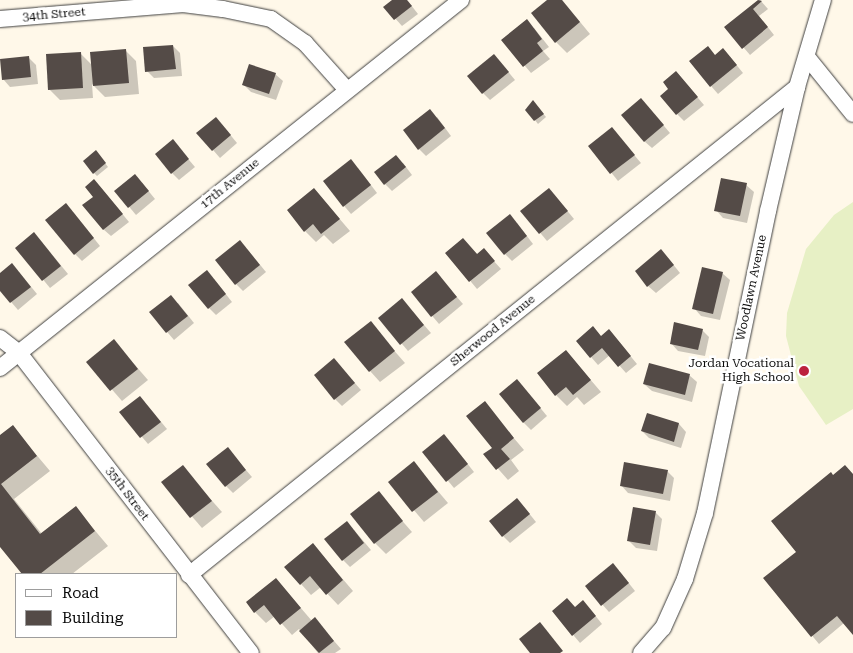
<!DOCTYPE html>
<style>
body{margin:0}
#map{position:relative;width:853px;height:653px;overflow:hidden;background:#fff8e9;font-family:"Roboto Serif",serif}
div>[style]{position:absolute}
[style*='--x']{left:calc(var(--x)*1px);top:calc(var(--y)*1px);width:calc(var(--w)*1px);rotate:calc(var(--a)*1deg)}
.pitch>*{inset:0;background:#e7f0c5}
.shadow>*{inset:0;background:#0003}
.building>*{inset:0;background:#544b47}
.roads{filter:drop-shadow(0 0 1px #3e3e3e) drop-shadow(0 0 1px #3e3e3e)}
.minor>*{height:16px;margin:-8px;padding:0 8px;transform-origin:8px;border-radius:8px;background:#fff}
.dots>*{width:14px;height:14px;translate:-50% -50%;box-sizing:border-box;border:2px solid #fff;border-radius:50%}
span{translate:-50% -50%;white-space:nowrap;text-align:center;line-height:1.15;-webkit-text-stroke:5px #fff;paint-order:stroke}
.street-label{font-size:12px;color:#0b0b0b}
.poi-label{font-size:12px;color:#0b0b0b}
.right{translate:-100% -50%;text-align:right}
.legend{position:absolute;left:15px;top:573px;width:162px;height:65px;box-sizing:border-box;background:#fff;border:1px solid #9d9d9d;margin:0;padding:6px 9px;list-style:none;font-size:15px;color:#0b0b0b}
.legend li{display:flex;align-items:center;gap:10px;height:25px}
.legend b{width:25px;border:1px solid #9d9d9d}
</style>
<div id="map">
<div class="pitch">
<i style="clip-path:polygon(853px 202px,853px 409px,826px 425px,799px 386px,786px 336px,787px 313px,806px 249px,834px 215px)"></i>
</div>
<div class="shadow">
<i style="clip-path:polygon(394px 0,407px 0,418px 14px,402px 26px,385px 7px)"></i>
<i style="clip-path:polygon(549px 0,562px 0,590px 34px,567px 53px,556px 42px)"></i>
<i style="clip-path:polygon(760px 0,768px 9px,759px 16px,774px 35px,750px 55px,726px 27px)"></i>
<i style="clip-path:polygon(534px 28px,549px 47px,543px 51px,550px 59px,531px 73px,503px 40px)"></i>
<i style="clip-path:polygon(173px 46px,180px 53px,182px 76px,154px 78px,147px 71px)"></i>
<i style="clip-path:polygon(125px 50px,136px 61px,139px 94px,105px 97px,92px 84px,93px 98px,60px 100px,49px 89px,80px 53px,92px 65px)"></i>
<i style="clip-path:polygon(715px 56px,730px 57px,743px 73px,718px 94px,711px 86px)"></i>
<i style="clip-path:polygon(29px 58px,36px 65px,38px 84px,10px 87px,3px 79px)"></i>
<i style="clip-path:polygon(501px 63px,515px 80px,490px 100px,483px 93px)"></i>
<i style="clip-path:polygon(676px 72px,704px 105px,684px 121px,677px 114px,670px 89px)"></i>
<i style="clip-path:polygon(275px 74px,283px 81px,276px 100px,251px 92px,243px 84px)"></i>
<i style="clip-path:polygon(536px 105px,546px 117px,538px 124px,527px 110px)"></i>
<i style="clip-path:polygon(648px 107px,670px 133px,652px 148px,644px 141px)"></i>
<i style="clip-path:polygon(437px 117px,451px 136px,426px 156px,419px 149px)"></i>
<i style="clip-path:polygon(223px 126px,237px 143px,220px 158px,213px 150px)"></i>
<i style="clip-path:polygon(612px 129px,641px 163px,618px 181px,590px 146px)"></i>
<i style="clip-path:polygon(173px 141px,195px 167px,179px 180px,172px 173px)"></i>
<i style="clip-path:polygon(99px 155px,108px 167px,97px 176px,94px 173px)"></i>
<i style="clip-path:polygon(403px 163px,412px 175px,392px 191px,385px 184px)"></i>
<i style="clip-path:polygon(358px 168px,377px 193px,351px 214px,324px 182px)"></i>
<i style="clip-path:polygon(142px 183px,155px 199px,136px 215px,116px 191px)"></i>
<i style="clip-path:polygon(746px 185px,754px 192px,747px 223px,723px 218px,716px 210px)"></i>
<i style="clip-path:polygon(101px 188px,129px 222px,111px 236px,103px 229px,95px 197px)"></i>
<i style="clip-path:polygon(314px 189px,350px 231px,333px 244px,324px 235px,316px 242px,305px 231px)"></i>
<i style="clip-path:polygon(556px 197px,574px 219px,547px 241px,522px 211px)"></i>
<i style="clip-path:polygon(73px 212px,100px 246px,82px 261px,75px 254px)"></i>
<i style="clip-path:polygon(517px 223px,533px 244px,512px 261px,505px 254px)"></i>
<i style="clip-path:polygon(463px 239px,478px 255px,484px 250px,501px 269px,477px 289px,447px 253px)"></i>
<i style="clip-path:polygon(41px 241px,68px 274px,50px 288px,17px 248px)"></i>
<i style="clip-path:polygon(247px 249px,266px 272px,243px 291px,236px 284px)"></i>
<i style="clip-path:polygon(668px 258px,680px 273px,656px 293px,648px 286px)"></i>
<i style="clip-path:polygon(19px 272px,37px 294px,18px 310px,0 289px,0 274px)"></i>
<i style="clip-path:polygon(436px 273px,463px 304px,439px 324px,412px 292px)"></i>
<i style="clip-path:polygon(722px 273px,730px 280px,720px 320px,701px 316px,694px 308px)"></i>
<i style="clip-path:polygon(214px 279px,232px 302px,216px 315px,209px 308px)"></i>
<i style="clip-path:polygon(402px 300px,431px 333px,408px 351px,380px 318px)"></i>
<i style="clip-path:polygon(178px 303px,194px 323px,174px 340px,151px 313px)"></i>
<i style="clip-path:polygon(370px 323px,405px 363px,380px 382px,370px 371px)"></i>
<i style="clip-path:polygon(609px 330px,637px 364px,626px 373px,610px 355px,598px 365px,577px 341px,601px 337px)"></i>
<i style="clip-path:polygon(702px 330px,709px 337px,705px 356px,678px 351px,671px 343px)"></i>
<i style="clip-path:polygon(114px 341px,148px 380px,122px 401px,88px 362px)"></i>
<i style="clip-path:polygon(566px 351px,601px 392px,584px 405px,577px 397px,567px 406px,556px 395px)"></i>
<i style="clip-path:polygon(334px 359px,361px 390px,342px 406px,335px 399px)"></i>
<i style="clip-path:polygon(689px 375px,697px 382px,692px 402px,652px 391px,644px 384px)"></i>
<i style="clip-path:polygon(517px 380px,547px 416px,531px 430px,524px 423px)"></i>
<i style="clip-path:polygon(484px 403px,524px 450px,511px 460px,519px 471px,508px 480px,485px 454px,494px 448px)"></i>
<i style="clip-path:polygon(147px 405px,167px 429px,148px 444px,121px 412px)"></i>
<i style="clip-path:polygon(647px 414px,679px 424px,686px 432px,681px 448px,649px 438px,642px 431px)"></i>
<i style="clip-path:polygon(13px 427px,50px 471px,14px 499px,42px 534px,76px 508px,108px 546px,72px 574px,23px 574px,0 545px,0 437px)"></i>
<i style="clip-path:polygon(451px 443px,474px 472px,454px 488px,424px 452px)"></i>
<i style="clip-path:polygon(227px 448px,252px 477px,233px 493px,226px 486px)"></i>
<i style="clip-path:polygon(414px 463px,448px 503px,424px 522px,390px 482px)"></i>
<i style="clip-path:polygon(182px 467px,222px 512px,202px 528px,163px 483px)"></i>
<i style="clip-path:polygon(667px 471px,674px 478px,670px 501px,628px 493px,621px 485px)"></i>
<i style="clip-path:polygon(853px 474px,853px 633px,844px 623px,819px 644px,765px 579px,798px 552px,833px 476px)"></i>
<i style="clip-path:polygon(378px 493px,412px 532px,386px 554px,375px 543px)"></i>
<i style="clip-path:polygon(524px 507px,536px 522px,510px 543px,503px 536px)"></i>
<i style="clip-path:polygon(655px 512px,662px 519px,657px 551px,636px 548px,629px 541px)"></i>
<i style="clip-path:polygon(354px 530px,371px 550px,350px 567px,343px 560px)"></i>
<i style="clip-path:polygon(323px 556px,353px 591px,338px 605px,321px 587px,311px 595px,301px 584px)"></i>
<i style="clip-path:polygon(620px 572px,635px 591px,609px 612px,586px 586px)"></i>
<i style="clip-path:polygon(276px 579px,312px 621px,315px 619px,341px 649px,335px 653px,318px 653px,299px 629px,292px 635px,275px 616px,266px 623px,255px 612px,247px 603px)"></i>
<i style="clip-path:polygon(576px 608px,590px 609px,602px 624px,580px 643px,553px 611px)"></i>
</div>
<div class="building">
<i style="clip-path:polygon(392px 0,407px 0,412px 6px,394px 20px,383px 7px)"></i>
<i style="clip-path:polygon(547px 0,562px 0,580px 22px,555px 43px,531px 13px)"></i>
<i style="clip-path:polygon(758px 0,762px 1px,753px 9px,768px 27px,742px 49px,724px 27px)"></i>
<i style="clip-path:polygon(527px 19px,542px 39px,537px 43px,543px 51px,523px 67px,501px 40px)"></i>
<i style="clip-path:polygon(173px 45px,176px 69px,145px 72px,143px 47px)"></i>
<i style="clip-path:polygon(708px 46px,715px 55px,723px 48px,737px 65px,710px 87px,689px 61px)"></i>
<i style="clip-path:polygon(126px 49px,129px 83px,93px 86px,90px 52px)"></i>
<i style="clip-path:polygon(81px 52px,83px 88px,48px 90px,46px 54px)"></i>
<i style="clip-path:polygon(494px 54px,509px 72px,482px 94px,467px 76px)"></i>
<i style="clip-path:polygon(29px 56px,31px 77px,2px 80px,0 59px)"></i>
<i style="clip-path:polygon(249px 64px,276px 73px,269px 94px,242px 85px)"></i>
<i style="clip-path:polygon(676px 71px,698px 97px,676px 115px,660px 96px,668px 89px,663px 82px)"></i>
<i style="clip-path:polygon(641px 98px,664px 125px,644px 142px,621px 115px)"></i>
<i style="clip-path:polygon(533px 100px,544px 114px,534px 121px,525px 110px)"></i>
<i style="clip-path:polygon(430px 109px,445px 128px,418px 150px,403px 130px)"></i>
<i style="clip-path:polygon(216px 117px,231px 135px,212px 151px,196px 133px)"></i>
<i style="clip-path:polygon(612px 127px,635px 155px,610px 174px,588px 146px)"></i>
<i style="clip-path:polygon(173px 139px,189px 159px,171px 174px,155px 154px)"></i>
<i style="clip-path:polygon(96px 150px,106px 163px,93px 174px,83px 161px)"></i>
<i style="clip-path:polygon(396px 155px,406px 167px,384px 185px,374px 172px)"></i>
<i style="clip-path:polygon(351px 159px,371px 185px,343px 207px,323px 181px)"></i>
<i style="clip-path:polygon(135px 174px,149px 191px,128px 208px,114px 191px)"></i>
<i style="clip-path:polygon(721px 178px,747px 183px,740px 216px,714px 211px)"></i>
<i style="clip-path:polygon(94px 179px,123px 214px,103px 230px,82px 205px,93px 197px,85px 187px)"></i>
<i style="clip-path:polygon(314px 188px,340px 219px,321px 234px,313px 224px,304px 232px,287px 210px)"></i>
<i style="clip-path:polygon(549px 188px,568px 211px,539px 234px,520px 211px)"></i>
<i style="clip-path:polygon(66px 203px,94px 238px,74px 255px,45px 220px)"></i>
<i style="clip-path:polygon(510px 214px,527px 236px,504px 255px,486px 233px)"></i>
<i style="clip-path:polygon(34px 232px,61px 266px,42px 281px,15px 248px)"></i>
<i style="clip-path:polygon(463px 238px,477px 254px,484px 248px,495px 261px,469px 282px,445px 253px)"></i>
<i style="clip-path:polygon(240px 240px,260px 265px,235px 285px,215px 260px)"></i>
<i style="clip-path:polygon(661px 249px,674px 265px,647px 287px,635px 271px)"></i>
<i style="clip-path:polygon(12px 263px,31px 287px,10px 303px,0 291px,0 273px)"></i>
<i style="clip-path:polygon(702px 267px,723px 272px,713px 314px,692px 309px)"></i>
<i style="clip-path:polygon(207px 270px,226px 294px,208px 309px,188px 285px)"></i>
<i style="clip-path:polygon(436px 271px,457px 297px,431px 317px,411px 292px)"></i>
<i style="clip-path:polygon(171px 295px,188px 316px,166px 333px,149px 312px)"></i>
<i style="clip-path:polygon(402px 298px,424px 325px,400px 345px,378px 318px)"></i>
<i style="clip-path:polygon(371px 321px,395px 351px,369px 372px,344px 342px)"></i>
<i style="clip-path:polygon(674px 322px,703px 329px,698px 350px,670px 344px)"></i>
<i style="clip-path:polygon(593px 326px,601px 336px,609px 329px,631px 356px,618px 367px,602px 348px,590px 358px,576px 341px)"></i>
<i style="clip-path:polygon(114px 339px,138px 369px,110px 391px,86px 362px)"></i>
<i style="clip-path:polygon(566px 350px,591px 380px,573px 395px,566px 387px,555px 396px,537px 373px)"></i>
<i style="clip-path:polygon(334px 358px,355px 383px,334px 400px,314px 375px)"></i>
<i style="clip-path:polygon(649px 363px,690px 374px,685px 395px,643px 384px)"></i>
<i style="clip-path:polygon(517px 379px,541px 408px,523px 423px,499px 394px)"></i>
<i style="clip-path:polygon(140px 396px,161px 422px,140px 438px,119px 412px)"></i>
<i style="clip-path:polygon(485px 401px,514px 438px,501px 449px,510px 459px,496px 470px,483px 454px,492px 448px,466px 416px)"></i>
<i style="clip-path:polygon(647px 413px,679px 423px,674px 442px,641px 431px)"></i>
<i style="clip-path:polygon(13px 425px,37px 456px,1px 484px,40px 534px,76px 506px,95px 531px,40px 574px,22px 574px,0 547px,0 435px)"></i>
<i style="clip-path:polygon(444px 434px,468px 464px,446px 482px,422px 452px)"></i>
<i style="clip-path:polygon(228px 447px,246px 470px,225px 487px,206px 464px)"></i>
<i style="clip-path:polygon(414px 461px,438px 492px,412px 512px,388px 482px)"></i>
<i style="clip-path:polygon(624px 462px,668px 470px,663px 494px,620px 486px)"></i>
<i style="clip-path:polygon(183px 465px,212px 501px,190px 518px,161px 482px)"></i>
<i style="clip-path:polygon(845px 465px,853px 474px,853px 635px,837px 616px,811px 637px,763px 578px,796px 552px,771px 521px,831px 472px,833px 475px)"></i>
<i style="clip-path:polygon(379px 491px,403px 521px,374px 544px,350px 514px)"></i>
<i style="clip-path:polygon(517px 498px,530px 514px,502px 537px,489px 521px)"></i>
<i style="clip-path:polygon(633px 507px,656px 511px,650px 545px,627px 541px)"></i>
<i style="clip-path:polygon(347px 521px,364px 543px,342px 561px,324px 539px)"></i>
<i style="clip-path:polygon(313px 543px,343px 580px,326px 595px,310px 576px,300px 585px,284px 567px)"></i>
<i style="clip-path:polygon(613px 563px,629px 583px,601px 606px,585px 586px)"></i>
<i style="clip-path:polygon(276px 578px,301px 608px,280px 625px,264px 605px,254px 613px,246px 602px)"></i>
<i style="clip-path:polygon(567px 598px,575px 607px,583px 600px,596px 616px,572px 636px,552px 611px)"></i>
<i style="clip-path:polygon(315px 617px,334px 641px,319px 653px,299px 631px)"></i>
<i style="clip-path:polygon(540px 622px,563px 651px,560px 653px,530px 653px,519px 639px)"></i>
</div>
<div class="roads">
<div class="minor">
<i style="--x:0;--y:19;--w:184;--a:-4.7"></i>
<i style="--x:183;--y:4;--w:40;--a:7.1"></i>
<i style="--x:223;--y:9;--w:49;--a:11.8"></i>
<i style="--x:271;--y:19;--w:42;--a:35.2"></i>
<i style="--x:305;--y:43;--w:63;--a:48.2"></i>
<i style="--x:807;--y:57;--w:73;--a:51.1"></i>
<i style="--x:0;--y:338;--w:24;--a:38"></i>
<i style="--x:19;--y:353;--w:379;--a:52.3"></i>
<i style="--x:0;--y:368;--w:590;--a:-38.6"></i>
<i style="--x:189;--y:575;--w:780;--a:-38.75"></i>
<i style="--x:641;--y:653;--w:33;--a:-49"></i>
<i style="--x:663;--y:628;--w:54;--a:-65.8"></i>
<i style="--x:685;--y:579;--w:69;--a:-73.1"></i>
<i style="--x:705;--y:513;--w:309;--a:-78.2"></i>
<i style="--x:768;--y:211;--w:127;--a:-76.8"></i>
<i style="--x:797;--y:87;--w:91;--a:-73.4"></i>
</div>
</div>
<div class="dots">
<i style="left:804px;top:371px;background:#bc223e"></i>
</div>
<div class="street-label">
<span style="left:54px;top:15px;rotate:-5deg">34th Street</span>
<span style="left:230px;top:184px;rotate:-39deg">17th Avenue</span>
<span style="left:752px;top:288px;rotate:-78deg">Woodlawn Avenue</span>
<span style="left:493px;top:331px;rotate:-39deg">Sherwood Avenue</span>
<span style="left:127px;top:494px;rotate:53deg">35th Street</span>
</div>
<div class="poi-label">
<span class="right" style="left:794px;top:371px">Jordan Vocational<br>High School</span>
</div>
<ul class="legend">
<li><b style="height:6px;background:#fff"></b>Road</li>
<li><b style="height:14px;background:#544b47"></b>Building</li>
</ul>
</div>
